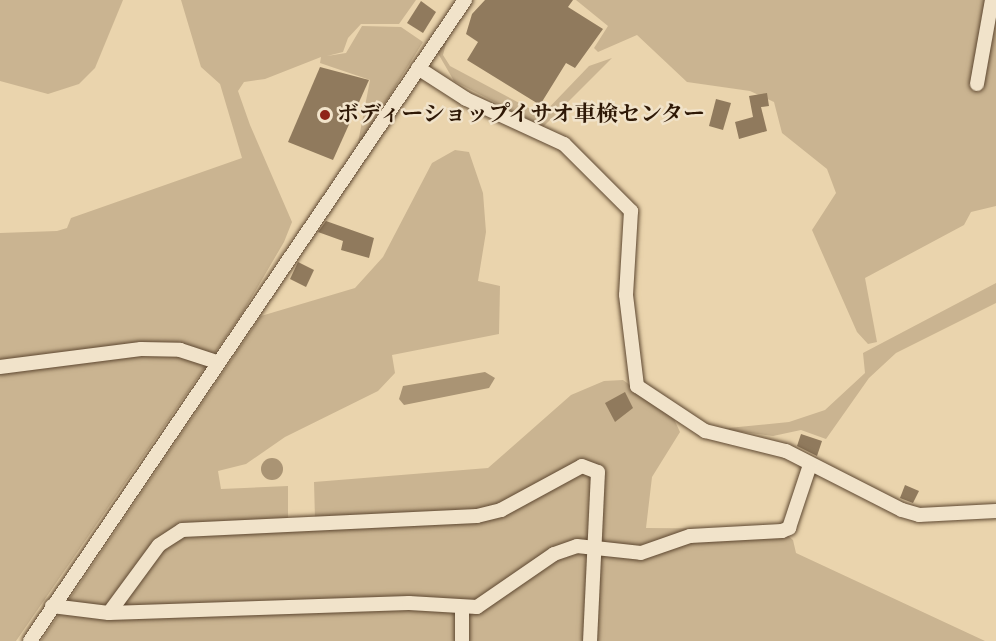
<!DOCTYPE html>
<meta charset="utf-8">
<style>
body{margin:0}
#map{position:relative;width:996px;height:641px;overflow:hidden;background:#ead4ad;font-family:"IM FELL Double Pica","Noto Serif JP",serif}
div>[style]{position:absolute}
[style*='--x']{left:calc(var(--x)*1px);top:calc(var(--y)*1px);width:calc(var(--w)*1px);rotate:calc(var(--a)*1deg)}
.green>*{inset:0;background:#cab491}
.water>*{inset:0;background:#aa9474}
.round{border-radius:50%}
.building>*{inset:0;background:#907a5d}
.roads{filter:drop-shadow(0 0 2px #5d4730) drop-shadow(0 0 2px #5d4730)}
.minor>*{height:14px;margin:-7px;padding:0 7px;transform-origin:7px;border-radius:7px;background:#f1e3ca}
.dots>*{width:16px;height:16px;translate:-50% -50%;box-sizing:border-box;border:3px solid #f1e3ca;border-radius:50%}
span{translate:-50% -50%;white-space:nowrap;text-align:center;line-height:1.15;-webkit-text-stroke:5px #f1e3ca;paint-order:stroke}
.poi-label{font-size:22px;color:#2e1806;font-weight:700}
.left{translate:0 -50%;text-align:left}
</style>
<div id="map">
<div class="green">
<i style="clip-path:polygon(0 0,123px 0,95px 68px,79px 84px,48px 94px,0 81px)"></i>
<i style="clip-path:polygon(181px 0,416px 0,399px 24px,361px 24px,348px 38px,343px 52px,327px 56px,346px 53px,362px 26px,401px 27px,423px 42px,357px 148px,370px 80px,320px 63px,321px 57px,265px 79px,244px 82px,238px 91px,250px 125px,292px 222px,284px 242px,243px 312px,16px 641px,0 641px,0 233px,57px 231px,67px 228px,71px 218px,242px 158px,220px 84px,201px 67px)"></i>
<i style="clip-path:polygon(576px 0,996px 0,996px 206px,971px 212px,964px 225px,865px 278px,877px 342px,868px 344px,857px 332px,812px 230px,836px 193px,827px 169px,782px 133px,774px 102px,750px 91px,687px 82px,637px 35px,598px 52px,594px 48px,608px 26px)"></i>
<i style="clip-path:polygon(449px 32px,443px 55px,450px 66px,542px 115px,589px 66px,612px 58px,543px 127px,454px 81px,436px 50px)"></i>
<i style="clip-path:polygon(455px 150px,469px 152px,483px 193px,486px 232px,478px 281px,500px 286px,499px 334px,392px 355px,395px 373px,378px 391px,285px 437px,246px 464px,218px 471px,221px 489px,288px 486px,288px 520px,315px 519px,314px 482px,488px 468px,571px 395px,604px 381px,623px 380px,673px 417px,680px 432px,652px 477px,646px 528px,780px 529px,793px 540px,796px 553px,985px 641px,41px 641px,261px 316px,355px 288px,383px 257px,432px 163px)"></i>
<i style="clip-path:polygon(996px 283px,996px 303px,896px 353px,869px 378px,826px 439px,801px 430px,773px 436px,718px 429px,789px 422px,825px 410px,865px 373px,863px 353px)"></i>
</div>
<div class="water">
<i style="clip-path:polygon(485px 372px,495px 378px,489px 388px,404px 405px,399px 399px,403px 386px)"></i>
<i class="round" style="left:261px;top:458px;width:22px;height:22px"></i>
</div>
<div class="building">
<i style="clip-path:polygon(485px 0,573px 0,568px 7px,603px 29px,575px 68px,566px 63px,540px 105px,467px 60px,478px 42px,466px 34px,472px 14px)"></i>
<i style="clip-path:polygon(421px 1px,436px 12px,423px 33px,407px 23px)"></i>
<i style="clip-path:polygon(320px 67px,369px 80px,333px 160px,288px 142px)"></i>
<i style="clip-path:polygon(767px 93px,769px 106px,761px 107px,767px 131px,739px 139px,735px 122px,753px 117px,749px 96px)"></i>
<i style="clip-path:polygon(716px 99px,731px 103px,723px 130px,709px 126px)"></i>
<i style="clip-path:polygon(326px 221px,374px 238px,369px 258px,341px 250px,343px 241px,318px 232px)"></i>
<i style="clip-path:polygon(298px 262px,314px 270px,306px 287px,290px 279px)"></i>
<i style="clip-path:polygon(625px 392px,633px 408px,615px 422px,605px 403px)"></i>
<i style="clip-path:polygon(801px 434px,822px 441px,817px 456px,797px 446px)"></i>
<i style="clip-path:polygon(905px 485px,919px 491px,913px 503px,900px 498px)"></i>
</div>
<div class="roads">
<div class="minor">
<i style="--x:418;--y:68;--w:57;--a:32.9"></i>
<i style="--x:466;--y:99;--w:108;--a:24.7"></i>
<i style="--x:564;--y:144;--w:95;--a:45"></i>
<i style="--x:631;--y:211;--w:84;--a:93.4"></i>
<i style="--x:626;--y:295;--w:92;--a:83.1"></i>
<i style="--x:637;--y:386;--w:82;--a:33.5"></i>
<i style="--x:705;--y:431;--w:83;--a:13.9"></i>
<i style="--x:786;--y:451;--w:130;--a:27"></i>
<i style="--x:902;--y:510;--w:18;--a:16"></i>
<i style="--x:919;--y:515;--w:77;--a:-3"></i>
<i style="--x:977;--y:84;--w:85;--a:-79.9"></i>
<i style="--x:0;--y:367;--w:142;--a:-7.3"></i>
<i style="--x:141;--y:349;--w:39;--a:1"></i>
<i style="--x:180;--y:350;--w:39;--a:18"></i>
<i style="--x:52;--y:606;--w:57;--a:7"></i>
<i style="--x:109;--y:613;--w:300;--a:-1.9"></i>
<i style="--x:409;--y:603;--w:68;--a:3.4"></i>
<i style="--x:477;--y:607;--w:93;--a:-34.5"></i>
<i style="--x:554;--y:554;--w:24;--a:-19"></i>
<i style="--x:577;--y:546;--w:64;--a:6.2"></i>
<i style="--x:641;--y:553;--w:52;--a:-19.1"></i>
<i style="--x:690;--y:536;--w:92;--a:-3.1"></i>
<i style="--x:782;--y:531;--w:8;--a:-23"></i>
<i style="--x:789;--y:528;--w:66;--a:-71.6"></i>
<i style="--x:462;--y:609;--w:32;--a:90"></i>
<i style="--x:109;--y:613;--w:84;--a:-53.7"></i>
<i style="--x:159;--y:545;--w:27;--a:-33"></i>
<i style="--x:182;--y:530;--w:295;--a:-2.7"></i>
<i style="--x:477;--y:516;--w:25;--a:-14"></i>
<i style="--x:501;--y:510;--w:92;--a:-28.5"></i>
<i style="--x:582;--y:466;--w:17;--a:21"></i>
<i style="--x:598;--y:472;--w:169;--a:92.7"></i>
<i style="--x:30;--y:641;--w:775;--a:-55.84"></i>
</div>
</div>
<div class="dots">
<i style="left:325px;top:115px;background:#8f2418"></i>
</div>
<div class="poi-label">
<span class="left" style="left:337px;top:115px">ボディーショップイサオ車検センター</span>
</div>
</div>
